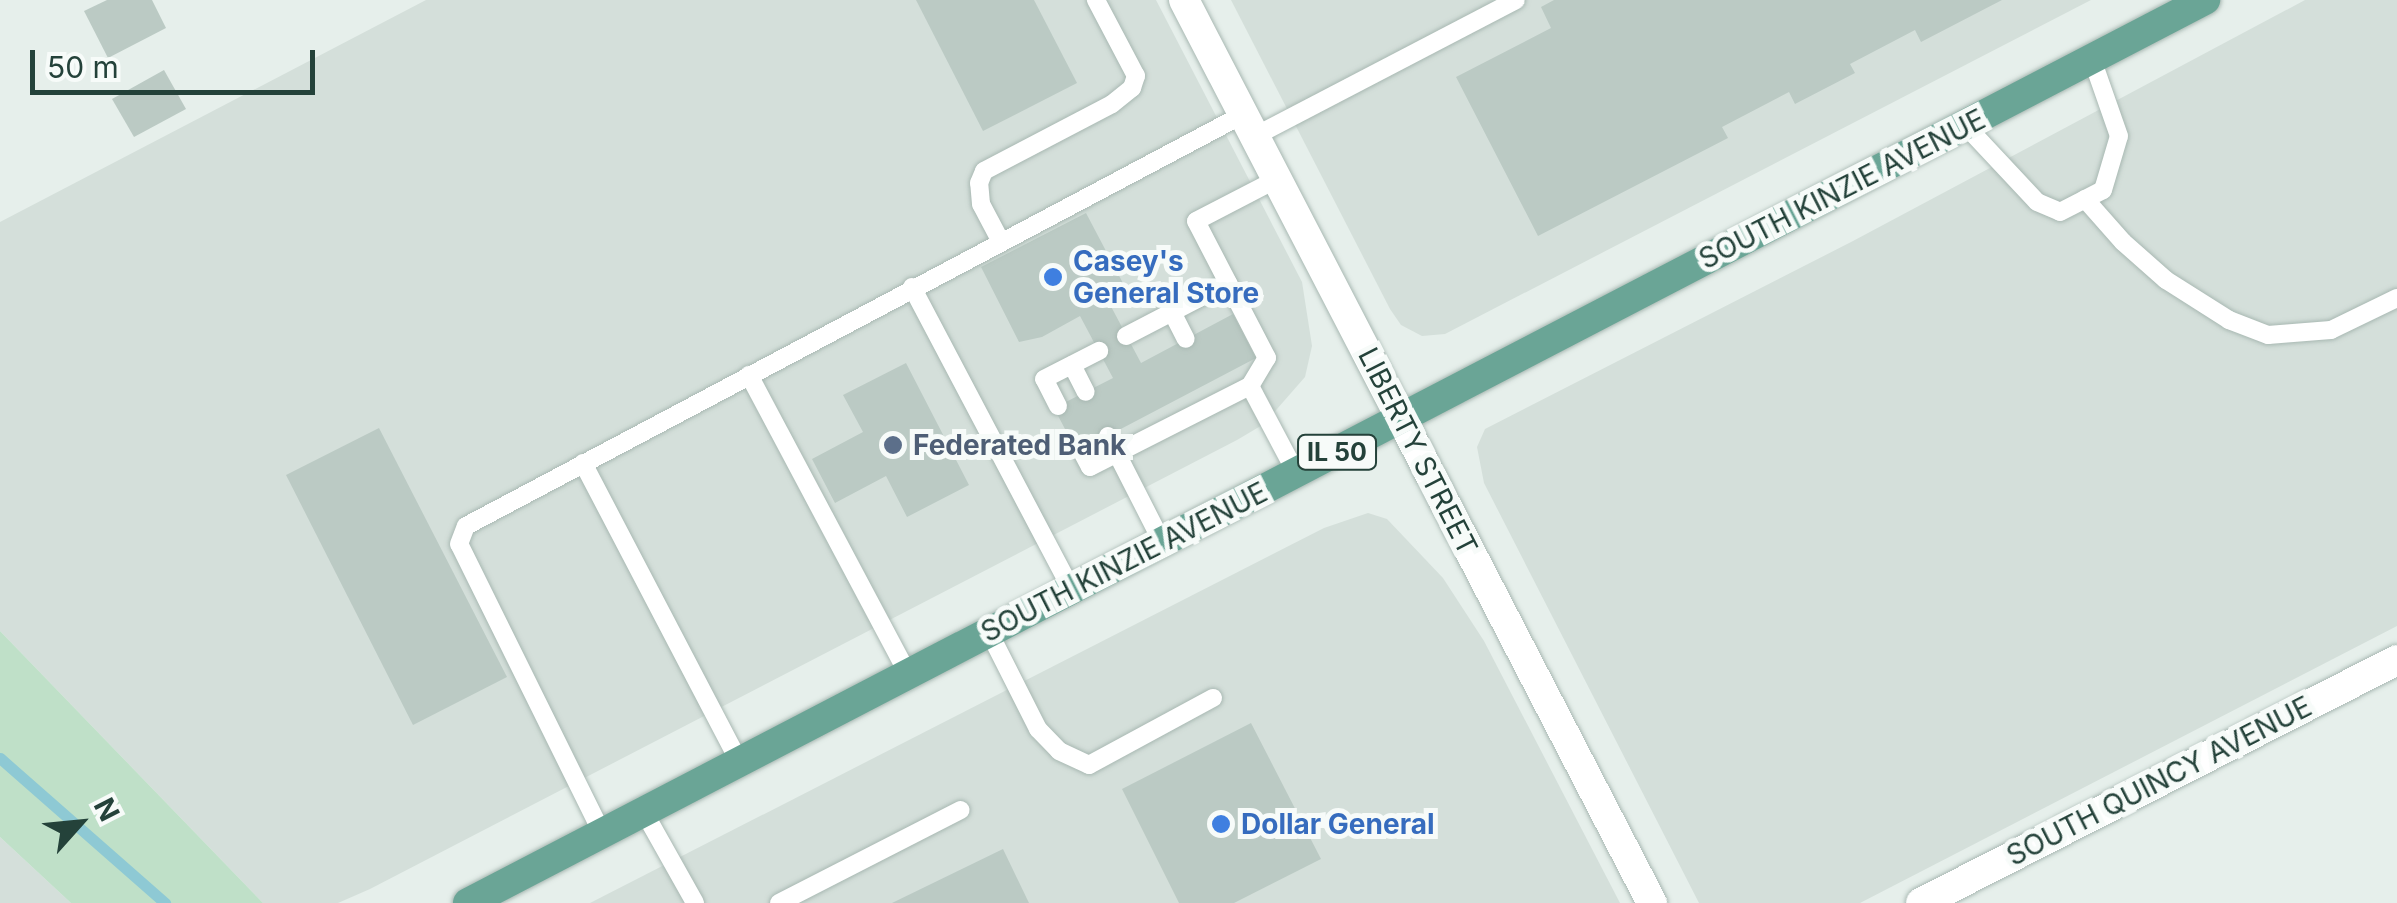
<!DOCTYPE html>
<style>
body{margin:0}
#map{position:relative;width:2397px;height:903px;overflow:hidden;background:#e6efeb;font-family:Inter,sans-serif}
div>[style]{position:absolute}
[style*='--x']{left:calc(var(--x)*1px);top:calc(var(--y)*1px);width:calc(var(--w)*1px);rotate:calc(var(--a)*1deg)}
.built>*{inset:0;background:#d4dfda}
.green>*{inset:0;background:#bfe0c8}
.stream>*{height:11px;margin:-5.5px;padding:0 5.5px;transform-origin:5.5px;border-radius:5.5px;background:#8ec9d4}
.building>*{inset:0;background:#bbcac4}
.roads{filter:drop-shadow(0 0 2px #a8b8b2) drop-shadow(0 0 2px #a8b8b2)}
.lane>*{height:18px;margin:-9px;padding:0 9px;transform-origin:9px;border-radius:9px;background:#fff}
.street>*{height:30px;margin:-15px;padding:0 15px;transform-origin:15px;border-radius:15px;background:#fff}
.secondary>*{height:30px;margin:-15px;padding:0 15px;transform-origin:15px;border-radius:15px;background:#fff}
.primary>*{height:30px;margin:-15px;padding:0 15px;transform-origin:15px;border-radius:15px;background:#6aa596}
.dots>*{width:28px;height:28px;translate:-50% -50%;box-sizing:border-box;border:5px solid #f7fbf9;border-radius:50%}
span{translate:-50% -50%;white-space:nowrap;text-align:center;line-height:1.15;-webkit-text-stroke:10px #f7fbf9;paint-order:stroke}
.shield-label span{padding:2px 8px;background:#f7fbf9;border:2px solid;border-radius:8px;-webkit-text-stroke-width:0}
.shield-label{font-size:25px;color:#24423a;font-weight:700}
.street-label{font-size:28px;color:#24423a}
.shop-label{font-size:28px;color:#366cbe;font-weight:700}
.left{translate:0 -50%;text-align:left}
.service-label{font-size:28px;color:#4e5e75;font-weight:700}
.north{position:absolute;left:30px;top:773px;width:100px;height:100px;-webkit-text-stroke:8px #f7fbf9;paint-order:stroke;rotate:63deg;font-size:28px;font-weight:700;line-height:40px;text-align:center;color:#24423a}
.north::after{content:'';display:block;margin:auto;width:35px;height:45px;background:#24423a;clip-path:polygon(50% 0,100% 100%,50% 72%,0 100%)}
.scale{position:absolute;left:30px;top:50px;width:285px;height:45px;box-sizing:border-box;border:5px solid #24423a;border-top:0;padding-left:12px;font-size:30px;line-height:35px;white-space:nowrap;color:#24423a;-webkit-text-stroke:8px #f7fbf9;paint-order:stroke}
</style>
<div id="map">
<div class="built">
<i style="clip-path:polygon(426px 0,1156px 0,1302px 282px,1312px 346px,1305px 377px,1264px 424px,1237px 440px,370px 889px,338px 903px,263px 903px,0 631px,0 222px)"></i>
<i style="clip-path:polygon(1231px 0,2091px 0,1445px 334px,1422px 336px,1401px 325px,1390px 309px)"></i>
<i style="clip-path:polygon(2305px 0,2397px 0,2397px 626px,1860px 903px,1699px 903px,1484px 483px,1477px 447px,1485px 429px,1853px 241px)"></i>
<i style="clip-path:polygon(1368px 513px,1387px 519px,1443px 578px,1484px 641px,1620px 903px,590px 903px,1324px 528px)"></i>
<i style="clip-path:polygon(0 837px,71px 903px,0 903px)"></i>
</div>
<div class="green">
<i style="clip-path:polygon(0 631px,263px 903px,71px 903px,0 837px)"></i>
</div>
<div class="stream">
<i style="--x:0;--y:758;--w:220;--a:41.3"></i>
</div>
<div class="building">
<i style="clip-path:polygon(107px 0,152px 0,166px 28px,108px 58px,84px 11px)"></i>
<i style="clip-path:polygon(916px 0,1034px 0,1077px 83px,983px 131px)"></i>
<i style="clip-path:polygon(1554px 0,2002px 0,1921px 42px,1915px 30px,1850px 64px,1855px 73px,1795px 104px,1789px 92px,1722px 127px,1728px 138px,1538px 236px,1456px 77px,1551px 28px,1541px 7px)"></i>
<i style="clip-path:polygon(164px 70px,186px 109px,134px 137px,112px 99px)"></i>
<i style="clip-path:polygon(1086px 213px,1125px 287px,1106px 297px,1141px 363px,1233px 314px,1256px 358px,1077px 452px,1054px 408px,1113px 378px,1080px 316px,1042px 337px,1019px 342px,981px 267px)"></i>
<i style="clip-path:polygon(906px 363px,969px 485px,907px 517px,886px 476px,835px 503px,812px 459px,863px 432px,843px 395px)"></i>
<i style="clip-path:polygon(379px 428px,507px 677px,413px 725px,286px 475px)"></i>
<i style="clip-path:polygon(1251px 723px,1321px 859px,1234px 903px,1179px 903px,1122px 789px)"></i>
<i style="clip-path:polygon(1003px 849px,1029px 903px,892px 903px)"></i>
</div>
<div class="roads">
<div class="lane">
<i style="--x:1965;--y:125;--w:105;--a:46.9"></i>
<i style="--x:2037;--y:202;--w:25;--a:23"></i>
<i style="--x:2060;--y:212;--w:48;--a:-27.1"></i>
<i style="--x:2103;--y:190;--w:56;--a:-73.5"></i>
<i style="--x:2119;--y:136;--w:82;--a:-109.3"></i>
<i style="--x:1255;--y:136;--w:294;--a:-27.5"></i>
<i style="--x:2085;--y:199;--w:57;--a:48.5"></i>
<i style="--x:2123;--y:242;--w:57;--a:41.5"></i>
<i style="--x:2166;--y:280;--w:75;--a:32.4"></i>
<i style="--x:2229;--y:320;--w:42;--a:21"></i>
<i style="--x:2268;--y:335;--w:63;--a:-4.5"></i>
<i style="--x:2331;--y:330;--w:73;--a:-25.9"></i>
<i style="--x:1000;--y:240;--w:41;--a:-117.8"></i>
<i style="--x:981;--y:204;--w:21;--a:-95"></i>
<i style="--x:979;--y:183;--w:13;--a:-67"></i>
<i style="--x:984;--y:171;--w:144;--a:-27.6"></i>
<i style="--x:1112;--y:104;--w:26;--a:-39"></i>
<i style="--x:1132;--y:88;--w:13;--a:-72"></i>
<i style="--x:1136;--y:76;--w:86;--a:-117.8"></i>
<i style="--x:912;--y:287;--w:341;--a:62.2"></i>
<i style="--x:1172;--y:312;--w:30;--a:63"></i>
<i style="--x:1126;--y:336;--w:115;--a:-27.5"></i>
<i style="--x:1072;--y:365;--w:30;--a:63"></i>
<i style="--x:749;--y:375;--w:339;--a:62"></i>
<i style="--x:1250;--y:386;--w:98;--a:62.1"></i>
<i style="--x:1058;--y:406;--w:30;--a:-117"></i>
<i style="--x:1044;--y:379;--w:62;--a:-27"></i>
<i style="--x:1108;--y:436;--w:119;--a:63"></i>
<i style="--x:1081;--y:450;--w:19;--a:62"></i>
<i style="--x:1090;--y:467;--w:179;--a:-26.9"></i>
<i style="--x:1250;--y:386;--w:33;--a:-59"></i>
<i style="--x:1267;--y:358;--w:154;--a:-117.4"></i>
<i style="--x:1196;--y:221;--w:91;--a:-27.4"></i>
<i style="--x:583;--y:463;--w:336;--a:62.4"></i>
<i style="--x:989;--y:632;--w:109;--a:63.2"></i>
<i style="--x:1038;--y:729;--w:30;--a:46"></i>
<i style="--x:1059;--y:751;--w:33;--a:25"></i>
<i style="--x:1089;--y:765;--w:141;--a:-28.4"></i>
<i style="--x:644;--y:812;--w:104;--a:60.7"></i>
<i style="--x:602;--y:833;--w:322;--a:-116.3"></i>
<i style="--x:459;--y:544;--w:19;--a:-69"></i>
<i style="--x:466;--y:526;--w:880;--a:-27.9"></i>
<i style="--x:779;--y:903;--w:204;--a:-27.1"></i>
</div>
<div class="street">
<i style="--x:1401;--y:418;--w:546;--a:62.64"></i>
<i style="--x:1921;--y:903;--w:534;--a:-27.04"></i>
</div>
<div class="secondary">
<i style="--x:1184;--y:0;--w:471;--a:62.6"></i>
</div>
<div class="primary">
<i style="--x:468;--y:903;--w:1958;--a:-27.47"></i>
</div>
</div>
<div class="dots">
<i style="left:1053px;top:277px;background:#3f7fe0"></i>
<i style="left:893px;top:445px;background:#5c6f8a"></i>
<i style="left:1221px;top:824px;background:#3f7fe0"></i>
</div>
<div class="shield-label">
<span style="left:1337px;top:452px">IL 50</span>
</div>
<div class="street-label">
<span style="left:1842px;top:189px;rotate:-27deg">SOUTH KINZIE AVENUE</span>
<span style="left:1418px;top:451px;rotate:63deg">LIBERTY STREET</span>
<span style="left:1124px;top:562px;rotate:-27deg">SOUTH KINZIE AVENUE</span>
<span style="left:2159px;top:781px;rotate:-27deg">SOUTH QUINCY AVENUE</span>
</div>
<div class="shop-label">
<span class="left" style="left:1073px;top:277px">Casey's<br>General Store</span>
<span class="left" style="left:1241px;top:824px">Dollar General</span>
</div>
<div class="service-label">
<span class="left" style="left:913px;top:445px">Federated Bank</span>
</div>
<div class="north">N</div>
<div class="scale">50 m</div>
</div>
